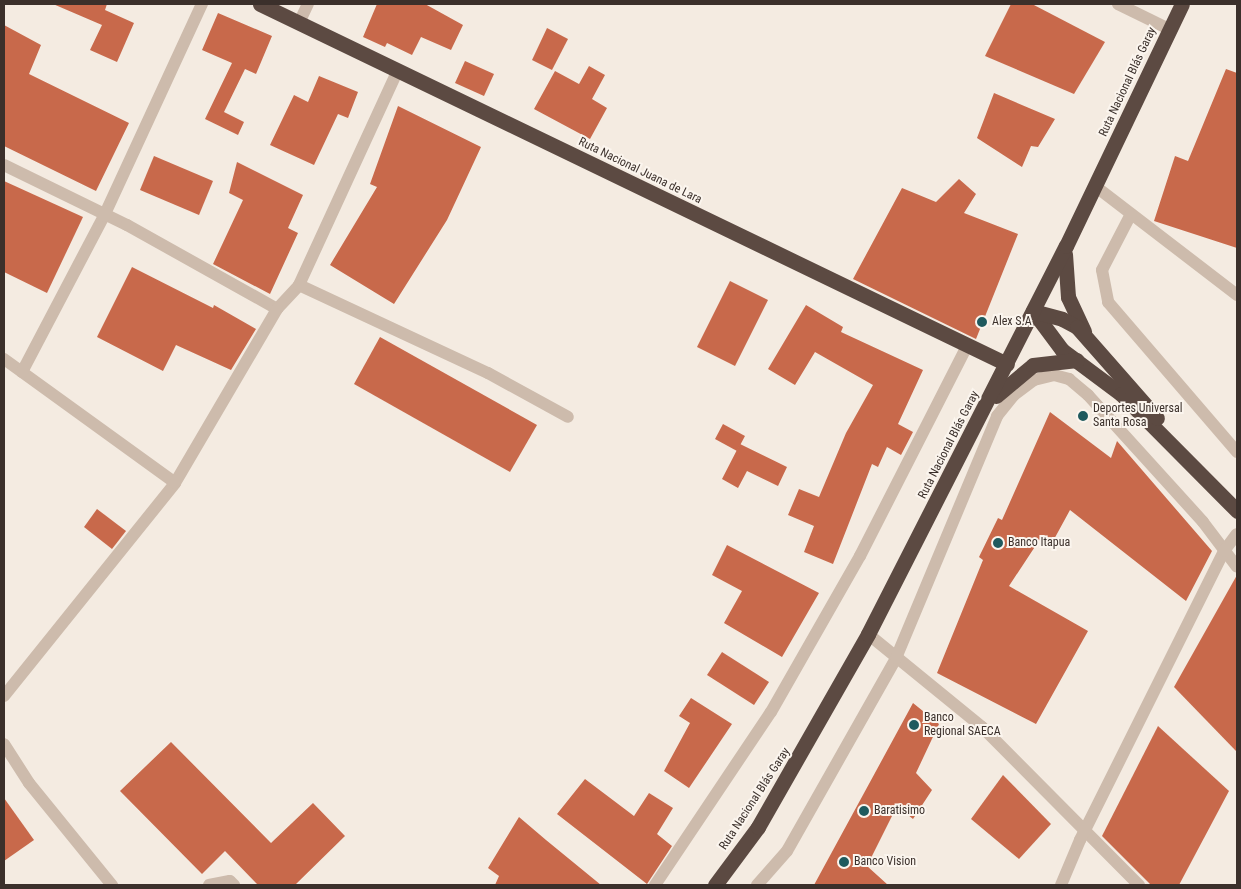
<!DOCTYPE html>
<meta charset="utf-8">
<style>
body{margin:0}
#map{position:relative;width:1241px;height:889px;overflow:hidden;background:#f4ebe1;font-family:"Roboto Condensed",sans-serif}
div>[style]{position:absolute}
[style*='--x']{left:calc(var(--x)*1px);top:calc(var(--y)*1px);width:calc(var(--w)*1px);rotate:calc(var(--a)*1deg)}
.building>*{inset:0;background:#c8694b}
.minor>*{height:12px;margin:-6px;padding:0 6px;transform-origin:6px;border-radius:6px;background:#cdbbac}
.highway>*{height:15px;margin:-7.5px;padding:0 7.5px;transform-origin:7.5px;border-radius:7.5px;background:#5c4a42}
.dots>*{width:14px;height:14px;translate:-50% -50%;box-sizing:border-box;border:2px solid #fbf5ee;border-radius:50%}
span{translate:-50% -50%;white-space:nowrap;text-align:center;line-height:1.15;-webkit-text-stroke:4px #fbf5ee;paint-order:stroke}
.street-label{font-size:12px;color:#3b302b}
.poi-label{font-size:12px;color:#3b302b}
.left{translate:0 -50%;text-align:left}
.frame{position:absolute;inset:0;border:5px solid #3b302b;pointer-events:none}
</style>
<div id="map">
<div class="building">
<i style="clip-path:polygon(53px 4px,107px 4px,105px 10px,134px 23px,117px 62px,90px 50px,102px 25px)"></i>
<i style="clip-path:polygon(377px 4px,425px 4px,463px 25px,451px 50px,421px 37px,412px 55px,387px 43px,385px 47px,363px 37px)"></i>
<i style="clip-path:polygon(1011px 4px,1032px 4px,1105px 42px,1074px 94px,985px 56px)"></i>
<i style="clip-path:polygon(218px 13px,272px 36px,256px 74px,245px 69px,224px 112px,244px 122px,238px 135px,205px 119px,232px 63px,202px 50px)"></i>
<i style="clip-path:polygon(4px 25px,41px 45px,29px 74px,129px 123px,96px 191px,4px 146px)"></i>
<i style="clip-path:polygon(547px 28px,568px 39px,552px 70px,532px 60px)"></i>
<i style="clip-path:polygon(465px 61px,494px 74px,484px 96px,455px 83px)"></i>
<i style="clip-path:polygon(589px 66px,605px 75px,592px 99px,607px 108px,590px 139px,534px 109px,555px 71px,579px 84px)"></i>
<i style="clip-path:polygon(1226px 69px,1237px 73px,1237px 248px,1154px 221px,1175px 156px,1188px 161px)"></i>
<i style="clip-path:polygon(319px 76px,358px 92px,348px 118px,338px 114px,314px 165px,270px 145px,294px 95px,308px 102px)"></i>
<i style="clip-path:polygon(994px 93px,1055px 119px,1038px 147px,1031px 146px,1022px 167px,977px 138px)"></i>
<i style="clip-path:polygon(398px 106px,481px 147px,447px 220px,394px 304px,330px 265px,377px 187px,370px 184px)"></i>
<i style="clip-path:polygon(154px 156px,213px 181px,199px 215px,140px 190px)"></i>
<i style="clip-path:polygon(237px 162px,303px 195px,288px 228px,298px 233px,270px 294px,213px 264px,243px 200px,229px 193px)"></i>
<i style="clip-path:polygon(959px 179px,976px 194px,964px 213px,1018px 234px,976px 339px,853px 279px,902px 188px,936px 202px)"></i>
<i style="clip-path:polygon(4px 181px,83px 217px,47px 293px,4px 272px)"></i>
<i style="clip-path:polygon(132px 267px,213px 308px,214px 305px,256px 329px,231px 370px,176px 345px,163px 371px,97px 337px)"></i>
<i style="clip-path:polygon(730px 281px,768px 300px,735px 366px,697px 347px)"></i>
<i style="clip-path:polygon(806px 305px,843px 327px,841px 332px,923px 370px,898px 424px,913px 432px,901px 455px,887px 447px,878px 467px,872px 464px,833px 564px,804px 552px,814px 526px,788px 515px,799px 489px,819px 497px,846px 433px,873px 385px,815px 352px,795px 385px,768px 369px)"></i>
<i style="clip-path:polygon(380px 337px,537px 425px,510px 472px,354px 384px)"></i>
<i style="clip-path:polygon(1050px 412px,1111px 458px,1117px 441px,1212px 551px,1186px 601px,1070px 510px,1052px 543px,1042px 536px,1009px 586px,1088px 631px,1036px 724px,937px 673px,983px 560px,979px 557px,998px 518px,1002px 520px)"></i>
<i style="clip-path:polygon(723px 424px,745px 436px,737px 451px,715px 439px)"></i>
<i style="clip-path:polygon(740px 444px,787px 467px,778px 486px,747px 471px,738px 488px,722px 479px)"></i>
<i style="clip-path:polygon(97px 509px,126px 531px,112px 549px,84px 527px)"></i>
<i style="clip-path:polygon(727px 545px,819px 593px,782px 657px,724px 623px,742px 591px,712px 575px)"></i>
<i style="clip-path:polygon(1237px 575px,1237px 752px,1174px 687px)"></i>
<i style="clip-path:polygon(722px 652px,769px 682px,754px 705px,707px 675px)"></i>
<i style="clip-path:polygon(691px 698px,732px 724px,689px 788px,664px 771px,690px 723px,679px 716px)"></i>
<i style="clip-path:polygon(913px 703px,939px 724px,916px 773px,932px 790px,913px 819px,897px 806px,867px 866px,888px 885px,814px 885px)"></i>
<i style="clip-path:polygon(1158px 726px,1229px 791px,1179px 885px,1151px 885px,1102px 836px)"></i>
<i style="clip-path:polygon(171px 742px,271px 843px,313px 803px,345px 836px,295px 885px,258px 885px,225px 851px,202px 874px,120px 791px)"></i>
<i style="clip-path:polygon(1003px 775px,1051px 824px,1019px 859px,971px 819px)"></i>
<i style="clip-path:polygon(585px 779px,634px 816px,649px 793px,673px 808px,657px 834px,672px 846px,647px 884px,557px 814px)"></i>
<i style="clip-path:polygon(4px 798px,34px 840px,4px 861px)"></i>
<i style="clip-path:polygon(519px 817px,546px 840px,601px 885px,495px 885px,499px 876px,488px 868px)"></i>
</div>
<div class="minor">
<i style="--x:1118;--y:4;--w:57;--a:26.1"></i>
<i style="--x:299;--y:23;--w:21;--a:-65"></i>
<i style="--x:4;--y:165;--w:137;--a:26"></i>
<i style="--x:127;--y:225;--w:172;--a:29.2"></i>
<i style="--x:277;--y:309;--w:33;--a:-47"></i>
<i style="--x:299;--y:285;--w:237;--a:-65.3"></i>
<i style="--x:1095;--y:186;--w:179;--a:37.5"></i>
<i style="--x:1131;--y:214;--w:63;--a:117.4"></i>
<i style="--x:1102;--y:270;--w:33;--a:79"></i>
<i style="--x:1108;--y:302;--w:198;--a:49.3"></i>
<i style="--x:299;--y:285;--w:208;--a:25"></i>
<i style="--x:488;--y:373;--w:91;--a:28.8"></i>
<i style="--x:4;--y:359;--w:211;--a:35.9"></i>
<i style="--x:22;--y:372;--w:176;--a:-62.3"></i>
<i style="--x:104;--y:216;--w:234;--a:-65.2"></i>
<i style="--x:868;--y:634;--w:147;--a:39.2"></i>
<i style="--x:982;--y:727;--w:223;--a:45.2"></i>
<i style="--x:4;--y:696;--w:273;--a:-51.2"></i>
<i style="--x:175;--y:483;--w:202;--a:-59.6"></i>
<i style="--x:4;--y:744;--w:46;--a:57.3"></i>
<i style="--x:29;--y:783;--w:132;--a:50.9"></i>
<i style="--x:209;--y:885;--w:21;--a:-11"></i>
<i style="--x:230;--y:881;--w:6;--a:45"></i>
<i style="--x:655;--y:885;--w:208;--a:-56.2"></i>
<i style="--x:771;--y:712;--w:180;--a:-60.3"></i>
<i style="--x:860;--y:556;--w:236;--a:-63"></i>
<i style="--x:757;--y:885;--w:45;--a:-48.6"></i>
<i style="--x:787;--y:851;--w:222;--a:-60.5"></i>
<i style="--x:896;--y:658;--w:262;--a:-67.3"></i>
<i style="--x:997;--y:416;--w:27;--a:-51"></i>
<i style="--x:1014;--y:395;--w:25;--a:-37"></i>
<i style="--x:1034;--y:380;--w:21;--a:-14"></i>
<i style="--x:1054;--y:375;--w:16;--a:15"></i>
<i style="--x:1069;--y:379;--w:25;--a:40"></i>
<i style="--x:1088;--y:395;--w:171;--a:47.8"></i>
<i style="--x:1203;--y:522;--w:56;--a:52.9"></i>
<i style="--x:1061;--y:885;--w:49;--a:-67.1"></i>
<i style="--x:1080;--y:840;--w:323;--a:-63.5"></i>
<i style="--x:1224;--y:551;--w:21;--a:-53"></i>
</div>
<div class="highway">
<i style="--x:260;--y:4;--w:829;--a:25.73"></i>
<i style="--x:1065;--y:254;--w:43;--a:86"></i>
<i style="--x:1068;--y:297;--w:38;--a:65"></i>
<i style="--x:1033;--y:311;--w:49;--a:53.4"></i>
<i style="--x:1062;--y:350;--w:74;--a:36.7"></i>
<i style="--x:1121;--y:394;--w:165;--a:45.2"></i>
<i style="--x:1033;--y:311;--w:30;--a:15"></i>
<i style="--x:1062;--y:319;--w:17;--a:28"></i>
<i style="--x:1077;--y:327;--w:121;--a:48.7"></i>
<i style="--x:996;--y:396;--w:48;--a:-40"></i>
<i style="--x:1033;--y:365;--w:44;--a:-6.5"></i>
<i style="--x:715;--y:885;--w:72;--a:-53.4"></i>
<i style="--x:758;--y:827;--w:222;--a:-60.3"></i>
<i style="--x:868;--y:634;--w:436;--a:-63"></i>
<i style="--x:1066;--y:246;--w:268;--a:-64.4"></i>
</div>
<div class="dots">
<i style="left:982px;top:322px;background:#1f5a5e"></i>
<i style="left:1083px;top:416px;background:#1f5a5e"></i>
<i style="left:998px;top:543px;background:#1f5a5e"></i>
<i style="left:914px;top:725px;background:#1f5a5e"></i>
<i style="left:864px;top:811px;background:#1f5a5e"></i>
<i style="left:844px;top:862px;background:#1f5a5e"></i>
</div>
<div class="street-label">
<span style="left:1128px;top:82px;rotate:-65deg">Ruta Nacional Blás Garay</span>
<span style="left:640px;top:171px;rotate:26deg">Ruta Nacional Juana de Lara</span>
<span style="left:949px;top:445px;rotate:-63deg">Ruta Nacional Blás Garay</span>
<span style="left:755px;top:799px;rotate:-57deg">Ruta Nacional Blás Garay</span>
</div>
<div class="poi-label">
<span class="left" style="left:992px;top:322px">Alex S.A</span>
<span class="left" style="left:1093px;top:416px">Deportes Universal<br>Santa Rosa</span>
<span class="left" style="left:1008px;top:543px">Banco Itapua</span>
<span class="left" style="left:924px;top:725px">Banco<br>Regional SAECA</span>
<span class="left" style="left:874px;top:811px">Baratisimo</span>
<span class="left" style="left:854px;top:862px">Banco Vision</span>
</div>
<div class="frame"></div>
</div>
